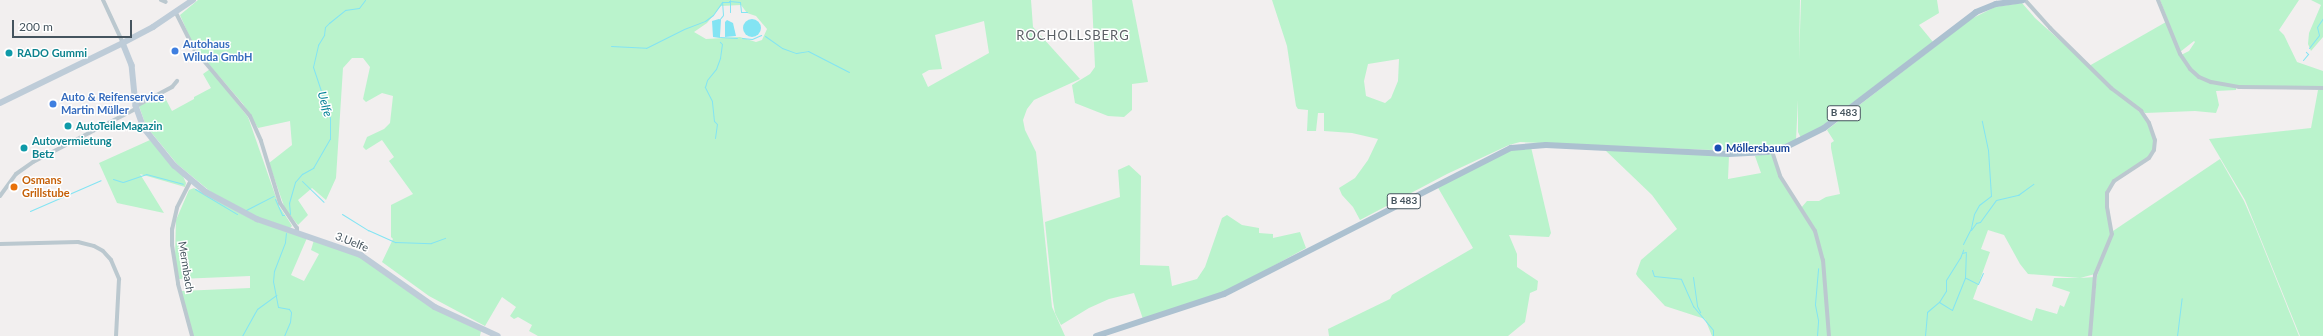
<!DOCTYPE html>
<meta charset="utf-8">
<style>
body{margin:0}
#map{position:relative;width:2323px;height:336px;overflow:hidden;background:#f2efef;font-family:Lato,sans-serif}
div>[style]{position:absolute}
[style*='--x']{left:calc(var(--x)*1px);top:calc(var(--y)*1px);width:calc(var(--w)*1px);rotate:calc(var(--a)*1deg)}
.green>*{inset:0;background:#baf3cc}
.water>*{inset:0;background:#83e4f3}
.round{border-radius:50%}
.stream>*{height:1px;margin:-0.5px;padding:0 0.5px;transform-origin:0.5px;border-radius:0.5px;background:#83e4f3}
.street>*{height:4px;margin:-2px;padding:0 2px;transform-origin:2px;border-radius:2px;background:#bbc8cf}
.secondary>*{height:5.5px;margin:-2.75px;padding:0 2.75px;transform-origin:2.75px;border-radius:2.75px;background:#beccd8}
.primary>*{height:6px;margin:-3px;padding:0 3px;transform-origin:3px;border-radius:3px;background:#acc1d0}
.dots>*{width:11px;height:11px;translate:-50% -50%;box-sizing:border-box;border:2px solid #fff;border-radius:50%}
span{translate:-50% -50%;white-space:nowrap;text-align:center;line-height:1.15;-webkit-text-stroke:3px #fff;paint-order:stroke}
.shield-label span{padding:1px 3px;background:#fff;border:1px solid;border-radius:3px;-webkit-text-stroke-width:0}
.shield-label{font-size:10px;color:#45545e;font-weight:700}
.shop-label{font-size:11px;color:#366cbe;font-weight:700}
.left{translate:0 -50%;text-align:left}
.culture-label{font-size:11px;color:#0d838f;font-weight:700}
.transit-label{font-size:11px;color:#164399;font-weight:700}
.food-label{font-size:11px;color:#c56008;font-weight:700}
.street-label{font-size:11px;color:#45545e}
.water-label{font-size:12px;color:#038196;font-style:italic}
.quarter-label{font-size:13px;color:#5b6065;letter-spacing:1px}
.scale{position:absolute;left:12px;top:20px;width:120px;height:18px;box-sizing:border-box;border:2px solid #45545e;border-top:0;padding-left:5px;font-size:12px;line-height:14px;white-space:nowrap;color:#45545e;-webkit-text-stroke:3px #fff;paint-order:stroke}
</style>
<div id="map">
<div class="green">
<i style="clip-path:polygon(evenodd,198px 0,1031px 0,1033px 27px,1080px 79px,1034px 100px,1027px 109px,1023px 120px,1025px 130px,1036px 152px,1052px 307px,1065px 336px,538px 336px,529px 331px,532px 325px,518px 317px,514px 319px,510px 316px,516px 307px,502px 297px,485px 326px,429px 296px,382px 262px,393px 239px,391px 237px,391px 205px,413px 194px,389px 161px,394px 157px,382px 140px,366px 150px,363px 147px,367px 137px,384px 129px,390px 123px,393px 96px,382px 93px,366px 102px,363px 99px,370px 67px,363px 58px,352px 58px,343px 68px,336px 178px,326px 200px,312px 188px,298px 200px,308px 215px,298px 225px,285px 209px,269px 163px,292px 145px,290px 121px,258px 128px,243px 104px,194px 47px,180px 15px,198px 0,741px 5px,747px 13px,756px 16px,767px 29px,762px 40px,756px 42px,740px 37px,706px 39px,694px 32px,707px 23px,721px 6px,741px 5px,198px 0,984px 21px,989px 53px,928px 87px,922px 74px,929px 70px,942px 69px,935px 35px,984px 21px)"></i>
<i style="clip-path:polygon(1092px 0,1132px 0,1148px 82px,1132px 84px,1132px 110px,1124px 117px,1108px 116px,1075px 103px,1072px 85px,1090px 74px,1095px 67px)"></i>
<i style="clip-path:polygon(evenodd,1272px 0,1800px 0,1799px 60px,1801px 0,1937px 0,1939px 13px,1919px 25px,1933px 42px,1814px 132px,1801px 138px,1798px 132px,1798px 100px,1796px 140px,1784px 145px,1760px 150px,1735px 151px,1520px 142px,1509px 145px,1447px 174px,1360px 220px,1353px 207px,1342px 195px,1339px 188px,1355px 178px,1368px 160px,1378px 139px,1352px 133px,1324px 131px,1324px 113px,1318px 113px,1316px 131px,1307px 131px,1308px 110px,1298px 109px,1296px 106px,1287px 46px,1272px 0,1399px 59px,1398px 81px,1391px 98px,1385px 103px,1366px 96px,1364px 81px,1368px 64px,1399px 59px)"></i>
<i style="clip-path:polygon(2160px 0,2299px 0,2279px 30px,2284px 35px,2297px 62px,2323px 71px,2323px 88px,2236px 88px,2236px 90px,2216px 91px,2219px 105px,2216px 113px,2195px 111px,2145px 113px,2112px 87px,2089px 66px,2166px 22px,2181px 55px,2189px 51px,2195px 42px,2194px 41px,2180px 52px)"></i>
<i style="clip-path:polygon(2311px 0,2323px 0,2323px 37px,2311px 51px,2308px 44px,2309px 33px,2321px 5px)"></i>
<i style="clip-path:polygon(2022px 3px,2035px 18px,2145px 117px,2154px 141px,2152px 154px,2119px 177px,2107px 194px,2112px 230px,2095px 274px,2080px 278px,2028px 274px,2020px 264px,2004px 235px,1988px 230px,1981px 249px,1990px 252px,1973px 299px,2032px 321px,2036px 308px,2057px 314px,2060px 305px,2064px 307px,2070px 292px,2052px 286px,2054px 278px,2080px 278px,2095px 277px,2089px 336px,1830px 336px,1822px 259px,1829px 336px,1712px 336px,1705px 319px,1665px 306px,1638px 277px,1636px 274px,1641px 260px,1677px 229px,1652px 195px,1605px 150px,1729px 156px,1728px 179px,1761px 173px,1755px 156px,1772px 153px,1776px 167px,1801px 208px,1807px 201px,1819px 201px,1826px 197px,1840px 194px,1831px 148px,1831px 143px,1834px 141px,1827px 130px,1971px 19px,1995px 7px)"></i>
<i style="clip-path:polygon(210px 69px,248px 117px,279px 206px,289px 221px,292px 226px,290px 228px,256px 217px,211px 192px,177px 164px,146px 126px,139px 106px,163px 94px,172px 111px,194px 99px,194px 97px,211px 88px,203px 74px)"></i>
<i style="clip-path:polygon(2323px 89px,2323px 336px,2300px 336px,2245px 200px,2209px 139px,2311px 128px,2318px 90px)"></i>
<i style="clip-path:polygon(150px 140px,182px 174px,186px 183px,185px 187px,140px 174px,164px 213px,117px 203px,99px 163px)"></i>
<i style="clip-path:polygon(1531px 147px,1551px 233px,1549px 237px,1509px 235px,1517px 254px,1517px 267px,1538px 281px,1537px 290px,1530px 293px,1525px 322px,1508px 336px,1329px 336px,1328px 329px,1390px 299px,1392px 295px,1473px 248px,1437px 186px,1511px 150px)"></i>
<i style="clip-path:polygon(2220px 159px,2244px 201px,2254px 224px,2299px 336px,2090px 336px,2097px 276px,2113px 231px)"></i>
<i style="clip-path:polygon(1129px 165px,1141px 176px,1140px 265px,1169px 266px,1172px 286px,1197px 279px,1205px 267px,1222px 218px,1227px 215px,1242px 225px,1259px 228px,1259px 233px,1273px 234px,1273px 238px,1300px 232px,1306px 248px,1248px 280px,1223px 292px,1143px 319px,1134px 293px,1109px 299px,1089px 308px,1061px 325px,1055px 313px,1053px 301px,1045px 222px,1120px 197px,1118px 170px)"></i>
<i style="clip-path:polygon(194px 188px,255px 221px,307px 238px,291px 275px,304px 281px,319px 254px,311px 250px,314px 240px,360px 256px,434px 309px,481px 331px,480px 336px,193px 336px,181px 291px,250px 288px,250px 276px,179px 279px,175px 258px,176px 220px,189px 190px)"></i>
</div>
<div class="water">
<i style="clip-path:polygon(719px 19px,721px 20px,720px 36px,720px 38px,713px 37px,712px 21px)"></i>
<i class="round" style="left:743px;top:19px;width:18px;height:18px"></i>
<i style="clip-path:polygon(727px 20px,733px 23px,736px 36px,725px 37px,725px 22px)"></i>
</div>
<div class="stream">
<i style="--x:730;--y:0;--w:12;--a:90"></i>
<i style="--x:729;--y:1;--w:11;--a:5"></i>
<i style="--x:740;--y:2;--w:10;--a:84"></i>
<i style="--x:741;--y:12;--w:6;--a:0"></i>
<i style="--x:719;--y:20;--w:6;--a:-51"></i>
<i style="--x:723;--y:15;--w:13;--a:-94"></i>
<i style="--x:722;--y:2;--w:8;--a:0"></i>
<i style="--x:765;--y:36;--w:21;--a:35"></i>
<i style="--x:782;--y:48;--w:15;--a:20"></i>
<i style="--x:796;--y:53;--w:12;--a:-9"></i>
<i style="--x:808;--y:51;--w:46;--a:27.1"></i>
<i style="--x:720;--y:37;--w:17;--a:3"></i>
<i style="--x:742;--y:38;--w:10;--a:6"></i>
<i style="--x:752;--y:39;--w:10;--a:-24"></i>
<i style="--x:611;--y:46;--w:35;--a:3"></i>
<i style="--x:646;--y:48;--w:42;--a:-26.6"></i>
<i style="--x:684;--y:29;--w:22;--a:-21"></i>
<i style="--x:705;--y:21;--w:10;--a:-37"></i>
<i style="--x:713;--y:15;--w:16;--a:-55"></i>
<i style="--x:2309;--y:48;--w:16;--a:-52"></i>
<i style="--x:2319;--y:35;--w:8;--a:-104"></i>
<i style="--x:2317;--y:27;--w:11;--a:-56"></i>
<i style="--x:2303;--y:60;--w:8;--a:-50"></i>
<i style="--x:2308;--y:54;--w:3;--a:-135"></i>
<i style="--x:715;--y:138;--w:14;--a:-82"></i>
<i style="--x:717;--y:124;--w:4;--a:-135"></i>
<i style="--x:714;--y:121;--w:20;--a:-96"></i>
<i style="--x:712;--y:101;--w:16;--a:-117"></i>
<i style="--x:705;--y:87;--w:7;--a:-74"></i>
<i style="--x:707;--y:80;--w:14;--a:-51"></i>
<i style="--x:716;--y:69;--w:12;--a:-70"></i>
<i style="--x:720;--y:58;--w:14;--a:-82"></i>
<i style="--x:722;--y:44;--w:3;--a:-135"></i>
<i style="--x:113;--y:179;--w:10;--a:17"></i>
<i style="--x:123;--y:182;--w:24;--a:-19"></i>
<i style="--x:146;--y:174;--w:38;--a:15"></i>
<i style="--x:302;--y:181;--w:30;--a:44"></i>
<i style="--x:195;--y:189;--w:49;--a:30.8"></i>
<i style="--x:275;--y:199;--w:17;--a:66"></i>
<i style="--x:282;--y:215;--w:2;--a:0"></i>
<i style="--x:246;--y:210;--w:31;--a:-27"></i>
<i style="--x:30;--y:211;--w:77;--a:-23.6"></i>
<i style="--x:290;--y:214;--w:11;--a:-95"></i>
<i style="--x:289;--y:203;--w:22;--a:-74"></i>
<i style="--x:295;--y:182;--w:11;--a:-49"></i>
<i style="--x:302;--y:174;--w:13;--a:-29"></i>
<i style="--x:313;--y:168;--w:34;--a:-60"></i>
<i style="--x:330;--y:139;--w:21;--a:-90"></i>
<i style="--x:330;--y:118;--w:54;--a:-108.4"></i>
<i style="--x:313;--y:67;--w:23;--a:-77"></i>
<i style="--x:318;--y:45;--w:12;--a:-59"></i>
<i style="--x:324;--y:35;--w:8;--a:-83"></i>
<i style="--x:325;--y:27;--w:6;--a:-45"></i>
<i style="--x:329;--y:23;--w:21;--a:-39"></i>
<i style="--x:345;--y:10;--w:14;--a:-8"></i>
<i style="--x:359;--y:8;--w:10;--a:-53"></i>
<i style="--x:342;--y:214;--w:31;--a:32"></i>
<i style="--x:368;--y:230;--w:30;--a:24"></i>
<i style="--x:395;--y:242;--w:36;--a:2"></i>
<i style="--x:431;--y:243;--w:15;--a:-20"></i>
<i style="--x:1971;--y:230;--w:9;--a:-54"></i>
<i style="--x:1976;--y:223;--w:4;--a:-14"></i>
<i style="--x:1980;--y:222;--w:27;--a:-54"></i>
<i style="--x:1996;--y:200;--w:23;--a:-13"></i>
<i style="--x:2018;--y:195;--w:19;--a:-36"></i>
<i style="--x:1963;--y:244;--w:18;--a:-63"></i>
<i style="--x:1971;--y:228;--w:14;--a:-78"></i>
<i style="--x:1974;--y:214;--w:10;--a:-61"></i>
<i style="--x:1979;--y:205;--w:15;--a:-37"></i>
<i style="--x:1991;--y:196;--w:46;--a:-93.7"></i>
<i style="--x:1988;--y:150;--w:30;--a:-102"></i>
<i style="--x:1962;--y:253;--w:4;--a:-14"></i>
<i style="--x:1652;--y:270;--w:6;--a:72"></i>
<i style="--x:1654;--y:276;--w:27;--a:6"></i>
<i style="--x:1681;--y:279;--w:30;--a:66"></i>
<i style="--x:1693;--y:306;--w:31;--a:50"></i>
<i style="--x:1713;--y:330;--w:6;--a:90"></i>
<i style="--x:1693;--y:277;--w:29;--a:82"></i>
<i style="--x:1697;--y:306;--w:7;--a:63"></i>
<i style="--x:1966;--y:278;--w:13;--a:27"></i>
<i style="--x:1978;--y:284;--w:12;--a:-66"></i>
<i style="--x:1939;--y:302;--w:15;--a:32"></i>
<i style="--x:1952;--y:310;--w:35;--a:-68"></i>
<i style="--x:1965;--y:278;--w:25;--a:-88"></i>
<i style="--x:242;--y:336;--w:31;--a:-61"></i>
<i style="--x:257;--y:309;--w:24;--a:-36"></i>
<i style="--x:284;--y:336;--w:15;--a:-67"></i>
<i style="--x:290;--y:322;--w:10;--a:-84"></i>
<i style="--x:291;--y:312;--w:4;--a:-124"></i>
<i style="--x:289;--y:309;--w:11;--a:-170"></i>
<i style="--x:278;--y:307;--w:25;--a:-101"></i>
<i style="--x:273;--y:282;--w:11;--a:-85"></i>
<i style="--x:274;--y:271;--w:31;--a:-69"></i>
<i style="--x:285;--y:242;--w:9;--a:-84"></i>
<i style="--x:1817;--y:336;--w:16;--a:-86"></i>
<i style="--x:1818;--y:320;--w:16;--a:-101"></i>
<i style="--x:1815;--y:304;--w:36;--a:-85"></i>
<i style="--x:1925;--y:336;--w:24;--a:-85"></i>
<i style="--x:1927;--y:312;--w:16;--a:-40"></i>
<i style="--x:1939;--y:302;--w:13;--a:-58"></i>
<i style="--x:1946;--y:291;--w:11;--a:-90"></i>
<i style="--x:1946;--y:280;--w:26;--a:-58"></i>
<i style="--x:1960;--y:258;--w:9;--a:-69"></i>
<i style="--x:2177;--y:336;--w:38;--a:-83"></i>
</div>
<div class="street">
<i style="--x:103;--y:0;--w:47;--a:65.1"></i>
<i style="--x:161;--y:0;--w:5;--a:22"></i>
<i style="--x:2025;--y:0;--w:38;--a:48"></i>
<i style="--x:2050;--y:28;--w:86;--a:44.5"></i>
<i style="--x:2111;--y:88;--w:38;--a:37"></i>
<i style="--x:2141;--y:111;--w:14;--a:56"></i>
<i style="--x:2149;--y:123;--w:18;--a:71"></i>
<i style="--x:2155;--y:140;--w:10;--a:96"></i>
<i style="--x:2154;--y:150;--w:9;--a:122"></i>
<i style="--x:2149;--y:158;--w:42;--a:146.7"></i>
<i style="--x:2114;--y:181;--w:14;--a:120"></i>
<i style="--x:2107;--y:193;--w:14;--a:90"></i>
<i style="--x:2107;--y:207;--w:27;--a:80"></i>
<i style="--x:2112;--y:234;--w:44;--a:112.5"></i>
<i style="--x:2095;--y:275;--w:61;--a:94.7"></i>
<i style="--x:2158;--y:0;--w:58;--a:67.8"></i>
<i style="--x:2180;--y:54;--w:18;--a:56"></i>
<i style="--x:2190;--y:69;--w:12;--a:42"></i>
<i style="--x:2199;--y:77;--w:13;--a:23"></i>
<i style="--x:2211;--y:82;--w:28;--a:10"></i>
<i style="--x:2239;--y:87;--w:84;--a:0.7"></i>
<i style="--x:176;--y:13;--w:40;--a:63.4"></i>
<i style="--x:194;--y:49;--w:87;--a:50.1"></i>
<i style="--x:250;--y:116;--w:27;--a:66"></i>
<i style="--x:261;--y:141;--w:65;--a:73"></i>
<i style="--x:280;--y:203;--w:30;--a:56"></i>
<i style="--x:297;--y:228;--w:5;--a:90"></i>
<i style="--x:136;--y:106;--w:41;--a:-27.8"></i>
<i style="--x:172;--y:87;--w:8;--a:-50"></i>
<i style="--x:1772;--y:151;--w:26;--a:72"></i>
<i style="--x:1780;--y:176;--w:65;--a:57.5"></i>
<i style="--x:1815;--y:231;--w:30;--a:75"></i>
<i style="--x:1823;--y:260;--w:76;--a:85.5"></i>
<i style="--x:191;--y:180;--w:31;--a:117"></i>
<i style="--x:177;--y:208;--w:22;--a:103"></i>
<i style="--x:172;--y:229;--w:16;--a:90"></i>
<i style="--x:172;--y:245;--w:39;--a:81"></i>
<i style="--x:178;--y:284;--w:54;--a:74.9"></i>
<i style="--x:0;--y:196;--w:27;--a:-54"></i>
<i style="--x:16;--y:174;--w:21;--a:-35"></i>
<i style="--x:33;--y:162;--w:117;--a:-27.4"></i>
<i style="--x:0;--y:244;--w:78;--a:-1.5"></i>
<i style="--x:78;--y:242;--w:16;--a:14"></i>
<i style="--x:94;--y:246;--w:10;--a:29"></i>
<i style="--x:103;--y:251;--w:12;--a:48"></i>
<i style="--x:111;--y:260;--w:21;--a:67"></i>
<i style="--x:119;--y:279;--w:57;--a:93"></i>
</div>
<div class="secondary">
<i style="--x:123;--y:43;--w:24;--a:68"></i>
<i style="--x:132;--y:65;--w:41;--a:84.4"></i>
<i style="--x:136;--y:106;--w:23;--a:70"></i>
<i style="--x:144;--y:128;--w:48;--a:51"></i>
<i style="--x:174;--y:165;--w:42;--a:40.2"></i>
<i style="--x:206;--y:192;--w:58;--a:27.9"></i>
<i style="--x:257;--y:219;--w:110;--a:19.1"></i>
<i style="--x:361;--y:255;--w:90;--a:35.1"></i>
<i style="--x:435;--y:307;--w:69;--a:24.7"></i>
<i style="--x:0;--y:103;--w:137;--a:-26"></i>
<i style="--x:123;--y:43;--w:34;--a:-28"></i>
<i style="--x:153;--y:27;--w:48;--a:-34"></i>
</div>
<div class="primary">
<i style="--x:1096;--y:336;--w:135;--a:-18.2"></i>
<i style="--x:1224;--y:294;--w:322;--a:-27"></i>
<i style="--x:1511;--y:148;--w:35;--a:-5"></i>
<i style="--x:1546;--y:145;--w:183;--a:2.8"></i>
<i style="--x:1729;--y:154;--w:38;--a:-3"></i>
<i style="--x:1767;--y:152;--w:20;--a:-15"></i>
<i style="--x:1786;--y:147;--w:42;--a:-26.6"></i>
<i style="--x:1824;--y:128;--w:191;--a:-37.3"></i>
<i style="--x:1976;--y:12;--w:22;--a:-22"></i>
<i style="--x:1996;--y:4;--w:27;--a:-8"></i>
</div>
<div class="dots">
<i style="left:175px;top:51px;background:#3f7fe0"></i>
<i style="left:9px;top:53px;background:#0f9aa8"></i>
<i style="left:53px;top:104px;background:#3f7fe0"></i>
<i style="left:68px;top:126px;background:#0f9aa8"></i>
<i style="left:24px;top:148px;background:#0f9aa8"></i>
<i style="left:1718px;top:148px;background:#1a4fb4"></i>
<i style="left:14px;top:187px;background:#e8710a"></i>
</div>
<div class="shield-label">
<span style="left:1844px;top:113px">B 483</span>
<span style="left:1404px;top:201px">B 483</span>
</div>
<div class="shop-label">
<span class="left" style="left:183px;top:51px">Autohaus<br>Wiluda GmbH</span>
<span class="left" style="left:61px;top:104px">Auto &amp; Reifenservice<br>Martin Müller</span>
</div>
<div class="culture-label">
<span class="left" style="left:17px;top:53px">RADO Gummi</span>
<span class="left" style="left:76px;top:126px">AutoTeileMagazin</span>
<span class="left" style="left:32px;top:148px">Autovermietung<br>Betz</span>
</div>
<div class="transit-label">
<span class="left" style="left:1726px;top:148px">Möllersbaum</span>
</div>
<div class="food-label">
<span class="left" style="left:22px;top:187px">Osmans<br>Grillstube</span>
</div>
<div class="street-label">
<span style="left:352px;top:242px;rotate:22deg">3.Uelfe</span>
<span style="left:186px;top:267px;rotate:81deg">Mermbach</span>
</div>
<div class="water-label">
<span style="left:325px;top:104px;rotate:74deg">Uelfe</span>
</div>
<div class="quarter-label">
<span style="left:1073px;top:35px">ROCHOLLSBERG</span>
</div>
<div class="scale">200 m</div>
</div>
